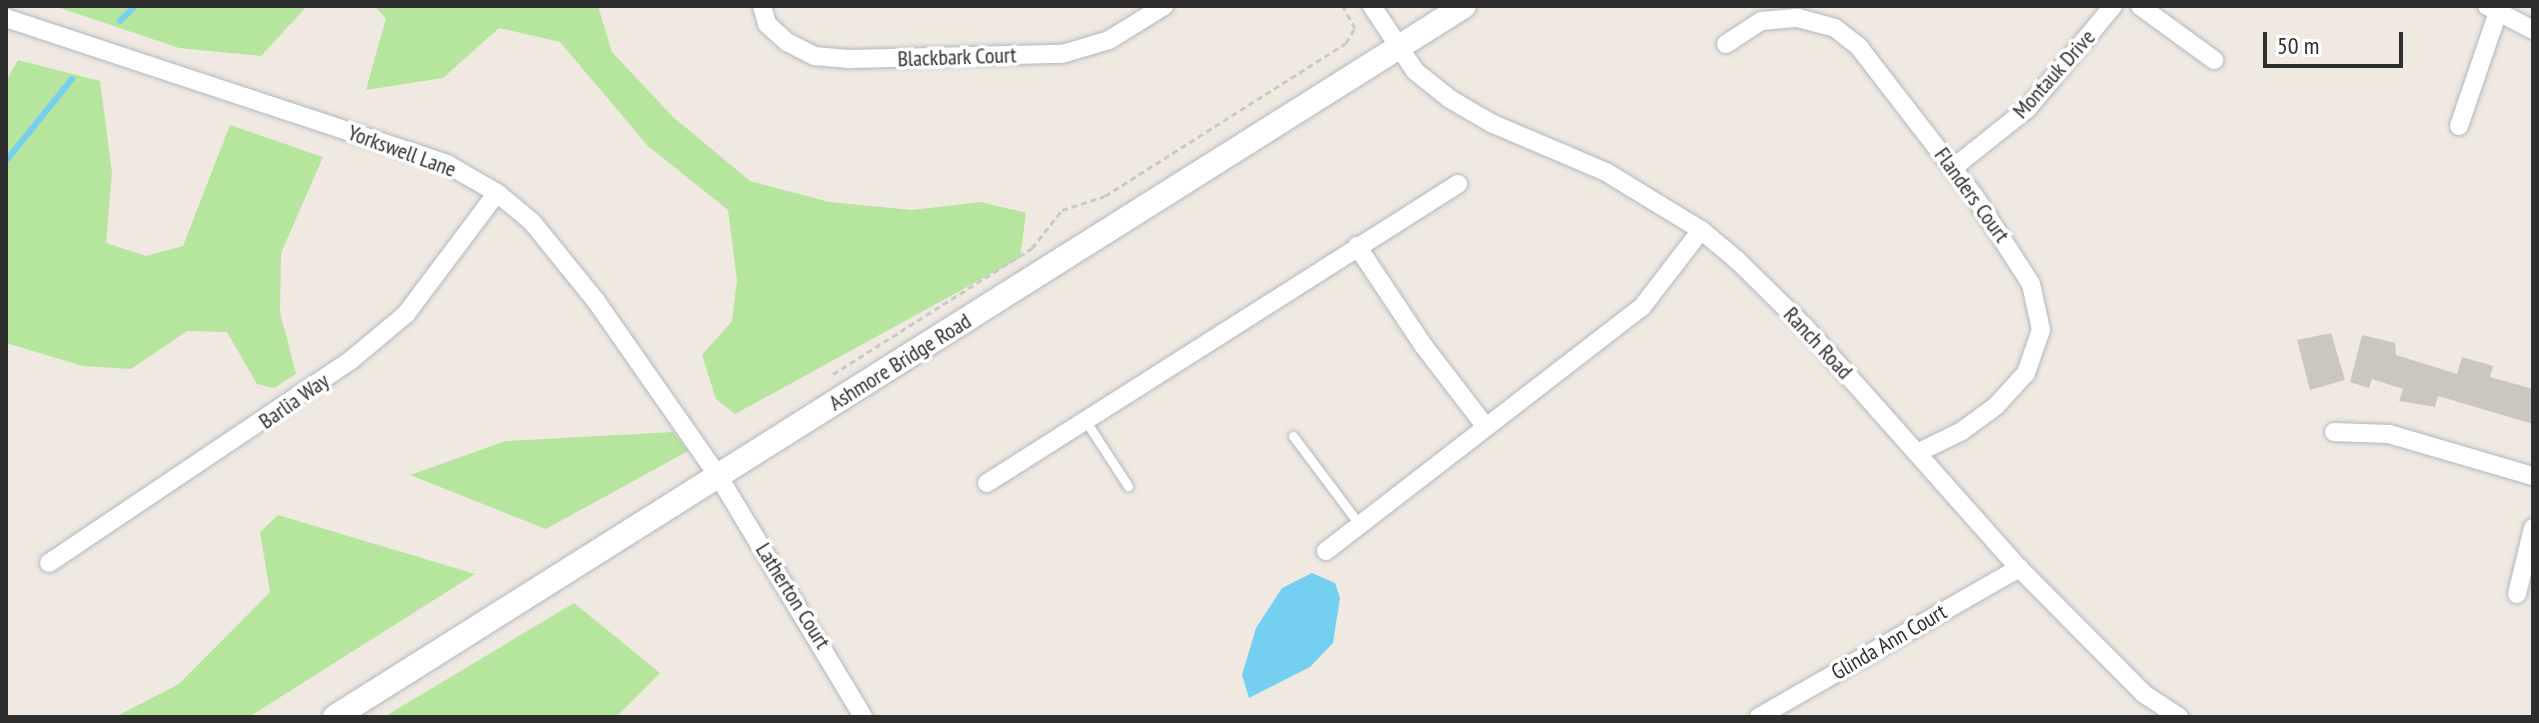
<!DOCTYPE html>
<style>
body{margin:0}
#map{position:relative;width:2539px;height:723px;overflow:hidden;background:#efe9e1;font-family:"PT Sans Narrow",sans-serif}
div>[style]{position:absolute}
[style*='--x']{left:calc(var(--x)*1px);top:calc(var(--y)*1px);width:calc(var(--w)*1px);rotate:calc(var(--a)*1deg)}
.green>*{inset:0;background:#b6e59e}
.water>*{inset:0;background:#75cff0}
.stream>*{height:6px;margin:-3px;padding:0 3px;transform-origin:3px;border-radius:3px;background:#75cff0}
.building>*{inset:0;background:#cbc7bf}
.path>*{height:3px;margin-top:-1.5px;transform-origin:0;background:repeating-linear-gradient(90deg,#c9c9c9 0 6px,transparent 0 10px)}
.roads{filter:drop-shadow(0 0 2px #b4b7c1) drop-shadow(0 0 2px #b4b7c1)}
.lane>*{height:9px;margin:-4.5px;padding:0 4.5px;transform-origin:4.5px;border-radius:4.5px;background:#fff}
.street>*{height:18px;margin:-9px;padding:0 9px;transform-origin:9px;border-radius:9px;background:#fff}
.secondary>*{height:24px;margin:-12px;padding:0 12px;transform-origin:12px;border-radius:12px;background:#fff}
span{translate:-50% -50%;white-space:nowrap;text-align:center;line-height:1.15;-webkit-text-stroke:7px #fff;paint-order:stroke}
.street-label{font-size:22px;color:#2e2e2e}
.frame{position:absolute;inset:0;border:8px solid #2e2e2e;pointer-events:none}
.scale{position:absolute;left:2263px;top:32px;width:140px;height:36px;box-sizing:border-box;border:4px solid #2e2e2e;border-top:0;padding-left:10px;font-size:24px;line-height:28px;white-space:nowrap;color:#2e2e2e;-webkit-text-stroke:6px #fff;paint-order:stroke}
</style>
<div id="map">
<div class="green">
<i style="clip-path:polygon(54px 6px,307px 6px,261px 56px,179px 48px)"></i>
<i style="clip-path:polygon(374px 6px,598px 6px,612px 52px,673px 117px,750px 181px,829px 202px,912px 210px,981px 202px,1026px 213px,1020px 258px,735px 414px,716px 399px,702px 355px,732px 321px,737px 280px,728px 210px,648px 146px,560px 42px,499px 28px,443px 78px,366px 90px,386px 18px)"></i>
<i style="clip-path:polygon(18px 60px,100px 81px,112px 173px,106px 243px,146px 256px,183px 246px,230px 125px,323px 157px,281px 253px,280px 312px,296px 374px,274px 388px,257px 384px,227px 332px,187px 331px,131px 369px,83px 366px,6px 343px,6px 81px)"></i>
<i style="clip-path:polygon(673px 432px,688px 451px,546px 529px,410px 475px,506px 441px)"></i>
<i style="clip-path:polygon(278px 515px,475px 574px,249px 717px,115px 717px,179px 684px,270px 592px,260px 532px)"></i>
<i style="clip-path:polygon(574px 603px,660px 673px,616px 717px,384px 717px)"></i>
</div>
<div class="water">
<i style="clip-path:polygon(1312px 573px,1335px 583px,1340px 598px,1333px 643px,1310px 667px,1249px 698px,1242px 675px,1256px 628px,1282px 588px)"></i>
</div>
<div class="stream">
<i style="--x:120;--y:21;--w:21;--a:-45"></i>
<i style="--x:6;--y:161;--w:105;--a:-51.2"></i>
</div>
<div class="building">
<i style="clip-path:polygon(2331px 333px,2345px 380px,2310px 390px,2297px 340px)"></i>
<i style="clip-path:polygon(2362px 335px,2395px 343px,2396px 355px,2457px 374px,2462px 357px,2493px 366px,2490px 377px,2533px 389px,2533px 424px,2438px 396px,2435px 407px,2399px 401px,2403px 389px,2372px 379px,2369px 388px,2350px 382px)"></i>
</div>
<div class="path">
<i style="--x:833;--y:374;--w:236;--a:-32.3"></i>
<i style="--x:1032;--y:248;--w:48;--a:-51.7"></i>
<i style="--x:1062;--y:210;--w:45;--a:-18"></i>
<i style="--x:1105;--y:196;--w:285;--a:-32.4"></i>
<i style="--x:1346;--y:43;--w:17;--a:-59"></i>
<i style="--x:1355;--y:28;--w:25;--a:-119"></i>
</div>
<div class="roads">
<div class="lane">
<i style="--x:1085;--y:420;--w:79;--a:56.9"></i>
<i style="--x:1293;--y:436;--w:110;--a:53.1"></i>
</div>
<div class="street">
<i style="--x:762;--y:6;--w:19;--a:74"></i>
<i style="--x:767;--y:24;--w:27;--a:42"></i>
<i style="--x:787;--y:42;--w:30;--a:27"></i>
<i style="--x:814;--y:56;--w:37;--a:5"></i>
<i style="--x:851;--y:59;--w:211;--a:-1.4"></i>
<i style="--x:1062;--y:54;--w:49;--a:-16.6"></i>
<i style="--x:1109;--y:40;--w:65;--a:-31.7"></i>
<i style="--x:1372;--y:6;--w:78;--a:56.5"></i>
<i style="--x:1415;--y:71;--w:45;--a:38.7"></i>
<i style="--x:1450;--y:99;--w:48;--a:30.3"></i>
<i style="--x:1491;--y:123;--w:125;--a:23.1"></i>
<i style="--x:1606;--y:172;--w:111;--a:31.4"></i>
<i style="--x:1701;--y:230;--w:47;--a:39.8"></i>
<i style="--x:1737;--y:260;--w:94;--a:44.6"></i>
<i style="--x:1804;--y:326;--w:324;--a:48.4"></i>
<i style="--x:2019;--y:568;--w:177;--a:45.2"></i>
<i style="--x:2144;--y:694;--w:42;--a:33.3"></i>
<i style="--x:2140;--y:6;--w:92;--a:36.1"></i>
<i style="--x:2487;--y:6;--w:52;--a:27.6"></i>
<i style="--x:6;--y:18;--w:465;--a:18.3"></i>
<i style="--x:447;--y:164;--w:58;--a:30.1"></i>
<i style="--x:497;--y:193;--w:45;--a:39.6"></i>
<i style="--x:532;--y:222;--w:102;--a:51"></i>
<i style="--x:596;--y:301;--w:215;--a:55.1"></i>
<i style="--x:719;--y:477;--w:280;--a:59"></i>
<i style="--x:1726;--y:44;--w:42;--a:-33.3"></i>
<i style="--x:1761;--y:21;--w:37;--a:-5"></i>
<i style="--x:1798;--y:18;--w:38;--a:15"></i>
<i style="--x:1835;--y:28;--w:31;--a:38"></i>
<i style="--x:1859;--y:47;--w:190;--a:52.3"></i>
<i style="--x:1975;--y:197;--w:103;--a:57.2"></i>
<i style="--x:2031;--y:284;--w:47;--a:77.7"></i>
<i style="--x:2041;--y:330;--w:46;--a:109.2"></i>
<i style="--x:2026;--y:373;--w:45;--a:132.3"></i>
<i style="--x:1996;--y:406;--w:42;--a:143.7"></i>
<i style="--x:1962;--y:431;--w:48;--a:154"></i>
<i style="--x:2459;--y:126;--w:127;--a:-71.1"></i>
<i style="--x:1953;--y:168;--w:95;--a:-38.6"></i>
<i style="--x:2027;--y:109;--w:134;--a:-50.1"></i>
<i style="--x:1357;--y:246;--w:119;--a:56.3"></i>
<i style="--x:1423;--y:345;--w:103;--a:52.5"></i>
<i style="--x:2334;--y:432;--w:55;--a:2.1"></i>
<i style="--x:2389;--y:434;--w:150;--a:16.3"></i>
<i style="--x:987;--y:483;--w:558;--a:-32.41"></i>
<i style="--x:1326;--y:551;--w:399;--a:-37.7"></i>
<i style="--x:1642;--y:307;--w:97;--a:-52.5"></i>
<i style="--x:49;--y:563;--w:364;--a:-33.9"></i>
<i style="--x:351;--y:360;--w:72;--a:-39.9"></i>
<i style="--x:406;--y:314;--w:151;--a:-53.1"></i>
<i style="--x:2517;--y:594;--w:68;--a:-76.4"></i>
<i style="--x:1759;--y:717;--w:300;--a:-29.8"></i>
</div>
<div class="secondary">
<i style="--x:335;--y:717;--w:1334;--a:-32.2"></i>
</div>
</div>
<div class="street-label">
<span style="left:957px;top:57px;rotate:-2deg">Blackbark Court</span>
<span style="left:2054px;top:74px;rotate:-48deg">Montauk Drive</span>
<span style="left:402px;top:151px;rotate:20deg">Yorkswell Lane</span>
<span style="left:1972px;top:195px;rotate:54deg">Flanders Court</span>
<span style="left:1818px;top:343px;rotate:47deg">Ranch Road</span>
<span style="left:900px;top:362px;rotate:-32deg">Ashmore Bridge Road</span>
<span style="left:294px;top:401px;rotate:-35deg">Barlia Way</span>
<span style="left:793px;top:596px;rotate:58deg">Latherton Court</span>
<span style="left:1889px;top:642px;rotate:-30deg">Glinda Ann Court</span>
</div>
<div class="frame"></div>
<div class="scale">50 m</div>
</div>
